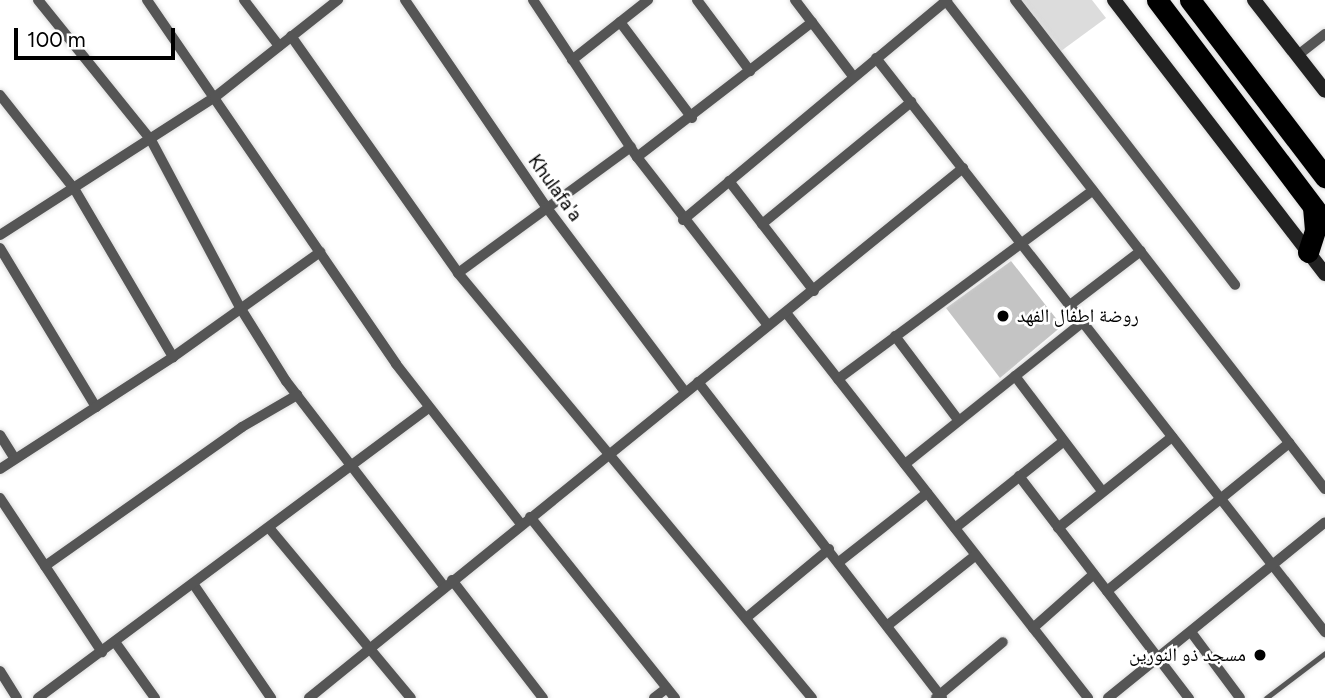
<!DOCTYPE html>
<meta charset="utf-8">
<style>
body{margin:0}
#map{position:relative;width:1325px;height:698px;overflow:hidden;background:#fff;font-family:Figtree,"Noto Naskh Arabic",sans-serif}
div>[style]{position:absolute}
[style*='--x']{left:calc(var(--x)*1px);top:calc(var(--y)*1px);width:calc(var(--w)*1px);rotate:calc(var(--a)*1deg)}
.green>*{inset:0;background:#dcdcdc}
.building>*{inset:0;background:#c4c4c4}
.roads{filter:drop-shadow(0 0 2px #dbdbdb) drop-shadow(0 0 2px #dbdbdb)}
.lane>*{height:5px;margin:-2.5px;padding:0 2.5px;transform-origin:2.5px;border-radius:2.5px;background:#555}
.street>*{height:10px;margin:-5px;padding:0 5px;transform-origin:5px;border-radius:5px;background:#555}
.secondary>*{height:14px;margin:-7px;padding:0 7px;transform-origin:7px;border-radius:7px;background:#222}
.highway>*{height:21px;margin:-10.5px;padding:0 10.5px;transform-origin:10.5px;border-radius:10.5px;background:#000}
.dots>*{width:19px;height:19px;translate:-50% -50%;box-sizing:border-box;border:4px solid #fff;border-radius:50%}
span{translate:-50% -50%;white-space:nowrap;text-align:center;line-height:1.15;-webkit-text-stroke:5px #fff;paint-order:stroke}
.street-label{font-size:19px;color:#000}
.poi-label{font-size:19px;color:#000}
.left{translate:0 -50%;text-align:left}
.right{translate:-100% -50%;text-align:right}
.scale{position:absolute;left:14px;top:28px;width:161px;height:32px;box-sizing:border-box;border:4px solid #000;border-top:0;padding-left:9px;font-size:21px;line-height:24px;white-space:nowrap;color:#000;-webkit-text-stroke:5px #fff;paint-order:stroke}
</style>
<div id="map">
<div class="green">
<i style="clip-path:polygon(1021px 0,1092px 0,1106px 18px,1061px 51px)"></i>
</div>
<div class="building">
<i style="clip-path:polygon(1011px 261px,1062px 326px,1000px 378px,946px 308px)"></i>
</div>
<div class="roads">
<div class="lane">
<i style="--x:1266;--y:698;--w:74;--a:-37.3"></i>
</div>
<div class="street">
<i style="--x:38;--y:0;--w:180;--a:51.1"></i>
<i style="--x:151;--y:140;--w:191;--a:62"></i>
<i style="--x:241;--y:309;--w:85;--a:58"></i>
<i style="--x:286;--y:381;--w:259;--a:52.4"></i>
<i style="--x:147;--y:0;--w:441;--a:55.6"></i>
<i style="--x:396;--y:364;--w:203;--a:52"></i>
<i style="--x:244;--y:0;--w:58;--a:52.7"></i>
<i style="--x:405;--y:0;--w:252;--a:55.7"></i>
<i style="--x:547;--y:208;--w:230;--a:53.1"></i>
<i style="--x:533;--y:0;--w:188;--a:56.5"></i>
<i style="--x:637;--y:157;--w:213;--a:52.1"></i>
<i style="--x:697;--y:0;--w:89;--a:53.3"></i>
<i style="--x:795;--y:0;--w:96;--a:52.7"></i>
<i style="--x:1015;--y:0;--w:360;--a:52.3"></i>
<i style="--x:946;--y:1;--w:618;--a:52.17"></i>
<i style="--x:620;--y:22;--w:120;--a:53.1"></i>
<i style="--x:291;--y:36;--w:290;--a:54.8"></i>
<i style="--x:458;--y:273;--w:553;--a:50.21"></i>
<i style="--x:1298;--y:55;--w:34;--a:-38"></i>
<i style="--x:876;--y:58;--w:729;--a:51.97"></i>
<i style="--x:572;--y:60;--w:97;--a:-38.3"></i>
<i style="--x:0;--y:95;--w:121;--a:51.7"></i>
<i style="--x:75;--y:190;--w:194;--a:59.6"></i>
<i style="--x:637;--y:157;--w:221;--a:-37.6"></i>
<i style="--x:729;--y:181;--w:139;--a:52.3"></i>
<i style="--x:683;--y:220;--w:344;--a:-39.8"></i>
<i style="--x:762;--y:224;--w:193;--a:-39.3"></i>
<i style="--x:0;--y:235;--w:255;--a:-32.7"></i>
<i style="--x:215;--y:97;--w:157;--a:-38.3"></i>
<i style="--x:0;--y:248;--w:186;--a:58.9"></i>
<i style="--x:458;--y:273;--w:214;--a:-36.1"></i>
<i style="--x:1070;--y:305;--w:89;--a:-37.3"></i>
<i style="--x:787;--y:314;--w:488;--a:51.9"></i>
<i style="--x:895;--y:336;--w:106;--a:53"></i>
<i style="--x:1015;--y:376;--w:144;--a:52.9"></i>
<i style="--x:838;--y:379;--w:317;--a:-36.5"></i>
<i style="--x:698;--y:382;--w:399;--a:52.3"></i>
<i style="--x:0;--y:435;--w:28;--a:58"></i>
<i style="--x:905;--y:464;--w:228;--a:-38.6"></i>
<i style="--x:0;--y:469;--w:206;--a:-32.9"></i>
<i style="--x:173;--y:357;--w:181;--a:-35.5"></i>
<i style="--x:1019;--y:476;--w:280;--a:52.6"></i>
<i style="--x:0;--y:498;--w:185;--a:56.5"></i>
<i style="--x:530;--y:517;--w:232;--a:51.3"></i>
<i style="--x:955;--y:528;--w:139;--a:-38.6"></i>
<i style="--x:1058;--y:528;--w:146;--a:-38.6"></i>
<i style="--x:270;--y:529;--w:220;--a:50.2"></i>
<i style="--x:839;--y:562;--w:112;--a:-38.1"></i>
<i style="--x:45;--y:566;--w:241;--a:-35.2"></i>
<i style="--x:242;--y:427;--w:64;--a:-30.2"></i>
<i style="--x:452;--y:580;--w:149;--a:52.4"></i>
<i style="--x:194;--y:585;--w:137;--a:55.7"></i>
<i style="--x:1107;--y:591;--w:235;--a:-39.1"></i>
<i style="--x:746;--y:618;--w:108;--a:-39.7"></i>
<i style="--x:888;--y:625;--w:112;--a:-38.5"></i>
<i style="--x:1033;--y:628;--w:81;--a:-41.5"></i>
<i style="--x:1191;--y:632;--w:82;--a:53.4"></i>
<i style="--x:115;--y:642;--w:69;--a:54.5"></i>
<i style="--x:0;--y:671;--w:32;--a:58"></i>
<i style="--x:38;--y:698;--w:486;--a:-36.6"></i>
<i style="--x:309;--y:698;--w:842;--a:-39.02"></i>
<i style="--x:654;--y:698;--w:16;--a:-38"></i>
<i style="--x:936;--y:698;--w:87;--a:-39.9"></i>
<i style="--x:1108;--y:698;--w:279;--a:-39"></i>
</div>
<div class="secondary">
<i style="--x:1114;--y:0;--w:346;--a:52.4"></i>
<i style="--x:1254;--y:0;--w:115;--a:52"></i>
</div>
<div class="highway">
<i style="--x:1157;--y:0;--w:278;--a:52.9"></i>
<i style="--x:1190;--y:0;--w:223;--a:52.7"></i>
<i style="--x:1308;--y:252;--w:23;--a:-72"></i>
<i style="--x:1315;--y:230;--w:23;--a:-95"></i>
</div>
</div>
<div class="dots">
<i style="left:1003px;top:316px;background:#000"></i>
<i style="left:1260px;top:655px;background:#000"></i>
</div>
<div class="street-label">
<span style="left:555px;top:188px;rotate:54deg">Khulafa'a</span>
</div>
<div class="poi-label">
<span class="left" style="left:1017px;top:316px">روضة اطفال الفهد</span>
<span class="right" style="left:1246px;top:655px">مسجد ذو النورين</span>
</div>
<div class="scale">100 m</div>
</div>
